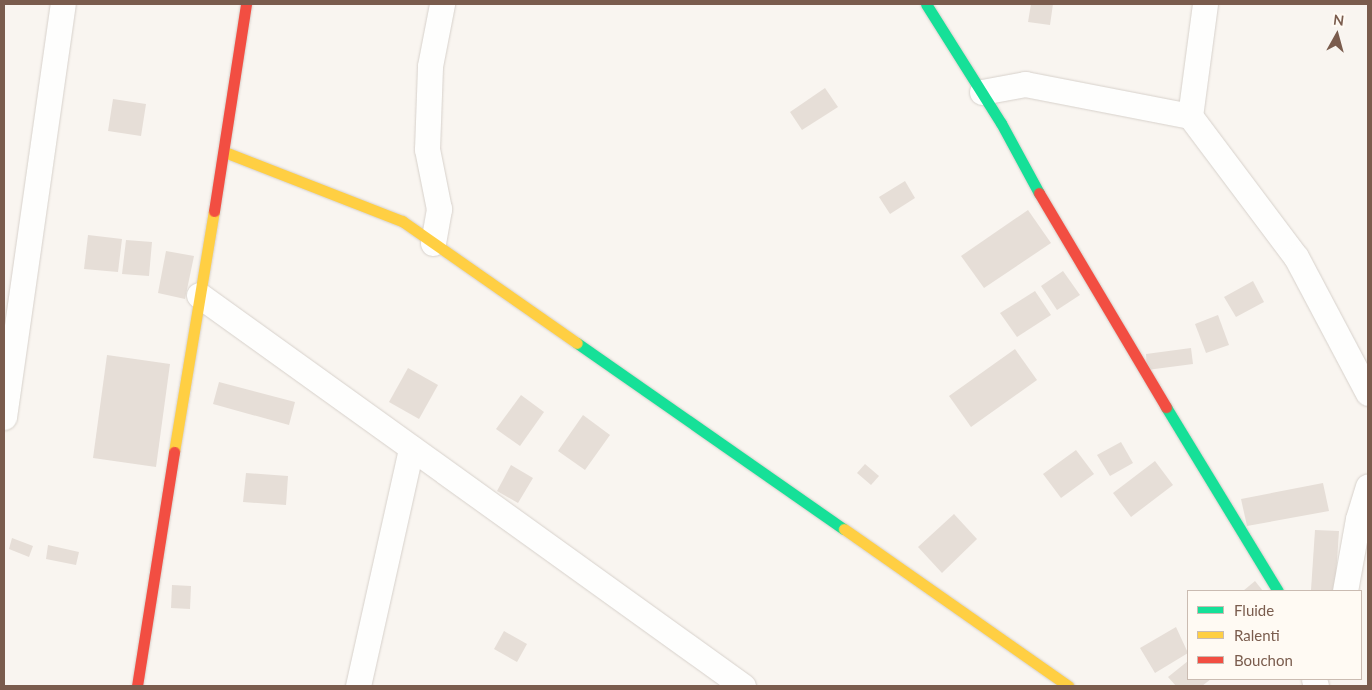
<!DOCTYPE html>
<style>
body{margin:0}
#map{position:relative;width:1372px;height:690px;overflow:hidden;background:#f9f5f0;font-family:Lato,sans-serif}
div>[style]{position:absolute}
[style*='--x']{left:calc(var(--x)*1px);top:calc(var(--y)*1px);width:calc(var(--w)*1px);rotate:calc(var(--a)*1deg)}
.building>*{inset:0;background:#e6ded7}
.roads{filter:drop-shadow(0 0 1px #d7d1cb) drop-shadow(0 0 1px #d7d1cb)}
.street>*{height:25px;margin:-12.5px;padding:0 12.5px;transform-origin:12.5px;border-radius:12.5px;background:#fefefd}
.fast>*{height:11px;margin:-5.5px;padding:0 5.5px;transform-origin:5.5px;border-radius:5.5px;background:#16e098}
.slow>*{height:11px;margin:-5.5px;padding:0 5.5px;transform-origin:5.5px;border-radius:5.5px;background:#ffcf43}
.jam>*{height:11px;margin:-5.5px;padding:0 5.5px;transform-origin:5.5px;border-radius:5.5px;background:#f24e42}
span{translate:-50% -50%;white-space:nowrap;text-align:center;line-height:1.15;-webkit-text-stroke:5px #fffaf3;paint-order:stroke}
.frame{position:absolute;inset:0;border:5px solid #7a5c4d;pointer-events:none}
.legend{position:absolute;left:1187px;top:590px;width:175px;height:90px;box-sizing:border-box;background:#fffaf3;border:1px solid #cabbb1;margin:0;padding:6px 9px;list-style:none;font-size:15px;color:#7a5c4d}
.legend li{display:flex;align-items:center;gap:10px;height:25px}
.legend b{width:25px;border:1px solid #cabbb1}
.north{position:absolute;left:1312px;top:10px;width:50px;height:50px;-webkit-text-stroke:4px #fffaf3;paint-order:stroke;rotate:7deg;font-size:14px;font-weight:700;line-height:20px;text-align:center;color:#7a5c4d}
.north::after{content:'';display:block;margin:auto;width:18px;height:22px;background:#7a5c4d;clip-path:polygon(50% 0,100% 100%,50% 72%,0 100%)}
</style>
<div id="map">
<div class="building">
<i style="clip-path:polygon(1031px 4px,1053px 4px,1050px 25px,1028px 22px)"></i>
<i style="clip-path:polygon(825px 88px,838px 107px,802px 130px,790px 112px)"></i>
<i style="clip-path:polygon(113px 99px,146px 104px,141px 136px,108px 131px)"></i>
<i style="clip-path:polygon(905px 181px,915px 198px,890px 214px,879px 197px)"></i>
<i style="clip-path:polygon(1028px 210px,1051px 243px,984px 288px,961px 256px)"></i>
<i style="clip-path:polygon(88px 235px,122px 239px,118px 272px,84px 269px)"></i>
<i style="clip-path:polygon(126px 240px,152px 242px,149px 276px,122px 274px)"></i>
<i style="clip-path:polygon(166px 251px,194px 256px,185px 299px,158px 293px)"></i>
<i style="clip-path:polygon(1063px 271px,1080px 295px,1057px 310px,1041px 286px)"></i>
<i style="clip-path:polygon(1253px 281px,1264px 302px,1236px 317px,1224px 297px)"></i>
<i style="clip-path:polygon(1035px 291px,1051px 315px,1017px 337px,1000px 313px)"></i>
<i style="clip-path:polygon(1218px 315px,1229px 345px,1206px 353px,1195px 324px)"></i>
<i style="clip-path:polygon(1191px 348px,1193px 364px,1147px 370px,1146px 354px)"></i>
<i style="clip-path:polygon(1015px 349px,1037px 380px,971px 427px,949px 396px)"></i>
<i style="clip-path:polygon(107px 355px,170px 364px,156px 467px,93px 458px)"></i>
<i style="clip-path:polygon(408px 368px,438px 385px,419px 419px,389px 402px)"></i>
<i style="clip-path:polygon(219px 382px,295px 402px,289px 425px,213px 404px)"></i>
<i style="clip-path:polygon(521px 395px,544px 412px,520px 446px,496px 429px)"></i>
<i style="clip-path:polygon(583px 415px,610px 435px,585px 470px,558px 451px)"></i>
<i style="clip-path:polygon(1121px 442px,1133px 463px,1110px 476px,1097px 455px)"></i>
<i style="clip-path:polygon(1076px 450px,1094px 474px,1061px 498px,1043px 474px)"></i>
<i style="clip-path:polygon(1155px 461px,1173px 485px,1131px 517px,1113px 493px)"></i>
<i style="clip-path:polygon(865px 464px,879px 476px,871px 485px,857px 473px)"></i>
<i style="clip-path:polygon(511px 465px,533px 478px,518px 503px,497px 491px)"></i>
<i style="clip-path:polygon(246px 473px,288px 476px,286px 505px,243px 502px)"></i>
<i style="clip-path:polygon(1323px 483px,1329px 511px,1247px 526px,1241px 499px)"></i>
<i style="clip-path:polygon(954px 514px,977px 539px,942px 573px,918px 547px)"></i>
<i style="clip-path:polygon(1315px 530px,1339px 531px,1335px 591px,1311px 590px)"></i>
<i style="clip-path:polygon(12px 538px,33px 546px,29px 557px,9px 549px)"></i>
<i style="clip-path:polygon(48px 545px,79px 552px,76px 565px,46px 559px)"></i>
<i style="clip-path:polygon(1255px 581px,1263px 591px,1243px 591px)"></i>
<i style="clip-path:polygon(172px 585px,191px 586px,190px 609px,171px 608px)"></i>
<i style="clip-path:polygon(1176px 627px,1188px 653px,1155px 673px,1140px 648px)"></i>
<i style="clip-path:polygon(504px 631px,527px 644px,517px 662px,494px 649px)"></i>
<i style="clip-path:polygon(1188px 661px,1188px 679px,1211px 679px,1202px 686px,1176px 686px,1168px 677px)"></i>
</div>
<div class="roads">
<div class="street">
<i style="--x:1205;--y:4;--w:113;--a:97.6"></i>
<i style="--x:1190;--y:116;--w:176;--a:53.1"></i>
<i style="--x:1296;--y:257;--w:154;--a:62.1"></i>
<i style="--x:982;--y:92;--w:44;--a:-10.5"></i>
<i style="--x:1025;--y:84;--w:168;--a:11"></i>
<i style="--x:433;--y:243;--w:35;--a:-80"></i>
<i style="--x:439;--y:209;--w:61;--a:-101.3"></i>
<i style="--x:427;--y:149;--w:83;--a:-87.9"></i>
<i style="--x:430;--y:66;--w:63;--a:-79"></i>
<i style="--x:199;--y:295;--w:670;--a:35.71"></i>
<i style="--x:4;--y:417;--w:417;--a:-81.9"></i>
<i style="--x:1345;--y:591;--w:73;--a:-79.8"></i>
<i style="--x:1358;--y:519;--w:34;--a:-73"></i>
<i style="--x:1314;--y:679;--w:7;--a:74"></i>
<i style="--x:358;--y:686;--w:244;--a:-77.4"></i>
</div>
<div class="fast">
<i style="--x:926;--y:4;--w:141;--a:57.8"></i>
<i style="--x:1001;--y:123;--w:80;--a:61.5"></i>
<i style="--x:577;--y:343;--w:325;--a:34.9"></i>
<i style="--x:1166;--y:407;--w:215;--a:58.7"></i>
</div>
<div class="slow">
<i style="--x:225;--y:152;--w:190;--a:21.3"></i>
<i style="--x:402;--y:221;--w:213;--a:34.9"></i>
<i style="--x:174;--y:452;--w:244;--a:-80.6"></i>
<i style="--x:844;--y:529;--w:274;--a:35"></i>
</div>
<div class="jam">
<i style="--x:1039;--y:193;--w:249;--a:59.3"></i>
<i style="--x:214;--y:211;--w:209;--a:-81.2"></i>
<i style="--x:137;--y:686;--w:237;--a:-81"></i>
</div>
</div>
<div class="frame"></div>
<ul class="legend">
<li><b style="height:6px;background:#16e098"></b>Fluide</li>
<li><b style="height:6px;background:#ffcf43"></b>Ralenti</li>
<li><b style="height:6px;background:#f24e42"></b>Bouchon</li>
</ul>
<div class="north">N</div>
</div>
